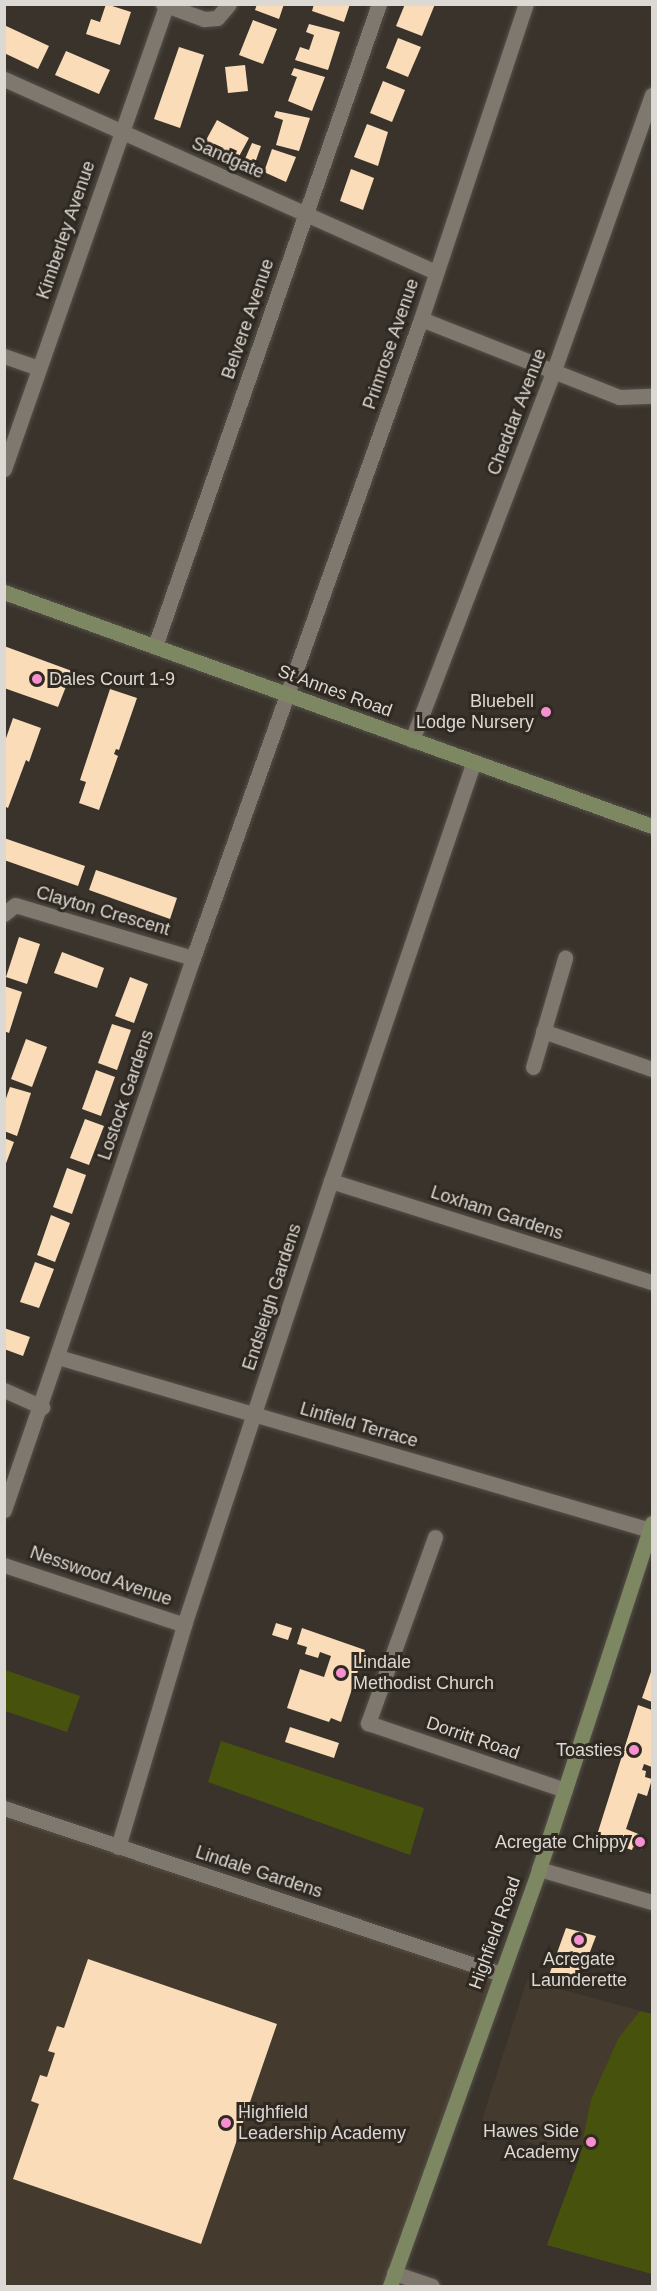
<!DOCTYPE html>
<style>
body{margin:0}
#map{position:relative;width:657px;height:2291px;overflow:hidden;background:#39332c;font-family:Arial,sans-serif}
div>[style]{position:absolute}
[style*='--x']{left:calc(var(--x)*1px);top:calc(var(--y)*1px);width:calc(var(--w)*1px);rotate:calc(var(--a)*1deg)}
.built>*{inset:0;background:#443a2d}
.green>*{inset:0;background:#47530d}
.building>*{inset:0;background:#faddb8}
.roads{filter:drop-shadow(0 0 2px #555049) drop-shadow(0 0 2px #555049)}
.street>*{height:15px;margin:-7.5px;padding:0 7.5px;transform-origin:7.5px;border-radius:7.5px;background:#7f786f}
.secondary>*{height:15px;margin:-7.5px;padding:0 7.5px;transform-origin:7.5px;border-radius:7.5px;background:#7d8862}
.dots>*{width:16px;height:16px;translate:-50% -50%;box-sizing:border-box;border:3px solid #2f2922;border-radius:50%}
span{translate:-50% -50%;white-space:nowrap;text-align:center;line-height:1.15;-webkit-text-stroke:6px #2f2922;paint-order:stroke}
.street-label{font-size:18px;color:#dcd8d3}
.poi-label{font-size:18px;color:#dcd8d3}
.left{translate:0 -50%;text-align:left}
.right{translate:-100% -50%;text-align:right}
.frame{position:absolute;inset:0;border:6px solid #dcd8d3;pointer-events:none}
</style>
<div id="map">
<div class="built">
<i style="clip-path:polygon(5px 1808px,501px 1974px,390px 2286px,5px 2286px)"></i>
<i style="clip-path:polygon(527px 1980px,652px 2014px,652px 2274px,547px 2245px,579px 2159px,480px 2126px)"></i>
</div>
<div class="green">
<i style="clip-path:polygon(5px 1670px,80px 1696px,67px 1732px,5px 1711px)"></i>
<i style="clip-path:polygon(221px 1741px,424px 1808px,410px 1855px,208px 1782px)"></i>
<i style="clip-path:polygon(640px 2011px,652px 2014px,652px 2274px,547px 2245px,579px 2159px,591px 2100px,618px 2039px)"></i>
</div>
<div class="building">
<i style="clip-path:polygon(106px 4px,131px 12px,120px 45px,86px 34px,91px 19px,100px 22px)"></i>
<i style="clip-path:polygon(257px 4px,284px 4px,279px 19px,255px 10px)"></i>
<i style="clip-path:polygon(314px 4px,350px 4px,344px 22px,312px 11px)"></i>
<i style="clip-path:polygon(405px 4px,435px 4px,422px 36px,396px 26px)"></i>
<i style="clip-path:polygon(253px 20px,277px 29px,263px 64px,239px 55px)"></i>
<i style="clip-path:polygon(309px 24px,340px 32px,328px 70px,295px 60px,300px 47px,309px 50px,314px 35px,306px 32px)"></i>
<i style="clip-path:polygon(4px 25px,49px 46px,38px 69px,4px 53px)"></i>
<i style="clip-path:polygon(398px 38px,421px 47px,408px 77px,386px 68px)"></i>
<i style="clip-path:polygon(179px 47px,204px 55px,180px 128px,154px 119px)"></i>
<i style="clip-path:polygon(66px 51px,110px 70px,99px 94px,55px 75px)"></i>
<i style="clip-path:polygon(245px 65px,248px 91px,228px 93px,225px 67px)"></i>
<i style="clip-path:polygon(294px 68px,325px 77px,312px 111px,288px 101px,297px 77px,291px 75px)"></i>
<i style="clip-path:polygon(383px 81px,405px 90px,392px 122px,370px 113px)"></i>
<i style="clip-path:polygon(276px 111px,310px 118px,299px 151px,276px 145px,283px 120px,274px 117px)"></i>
<i style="clip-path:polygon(217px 120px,249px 138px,237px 160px,205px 142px)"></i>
<i style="clip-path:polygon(367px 124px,388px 132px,378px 166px,354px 157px)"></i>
<i style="clip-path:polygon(252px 143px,261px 146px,255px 163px,245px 159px)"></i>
<i style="clip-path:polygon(272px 149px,296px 157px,286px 182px,264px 172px)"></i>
<i style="clip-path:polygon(351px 169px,374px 178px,363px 210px,340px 201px)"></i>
<i style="clip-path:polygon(4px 646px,72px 671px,58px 707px,4px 688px)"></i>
<i style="clip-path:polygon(110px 689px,137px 698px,119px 750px,116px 749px,114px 754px,118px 756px,99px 810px,79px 803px,86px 782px,80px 780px)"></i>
<i style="clip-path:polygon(13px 718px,41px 728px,29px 762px,26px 760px,8px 808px,4px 806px,4px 744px)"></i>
<i style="clip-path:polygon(4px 838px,85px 866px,78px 886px,4px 860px)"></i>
<i style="clip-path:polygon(96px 870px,177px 898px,170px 919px,89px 890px)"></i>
<i style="clip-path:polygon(19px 937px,40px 944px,27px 984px,6px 977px)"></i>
<i style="clip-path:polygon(62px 952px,104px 968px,97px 988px,54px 973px)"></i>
<i style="clip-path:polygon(130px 977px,148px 984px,134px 1023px,115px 1016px)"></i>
<i style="clip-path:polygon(4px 986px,22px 992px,9px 1033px,4px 1031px)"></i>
<i style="clip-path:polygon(112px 1024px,131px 1030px,117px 1070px,98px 1063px)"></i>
<i style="clip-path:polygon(26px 1039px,47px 1047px,32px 1087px,11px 1079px)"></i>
<i style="clip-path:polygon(96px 1070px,115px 1077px,101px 1116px,82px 1109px)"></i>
<i style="clip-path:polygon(10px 1087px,31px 1093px,17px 1136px,4px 1131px,4px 1104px)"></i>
<i style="clip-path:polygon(85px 1119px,104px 1126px,89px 1165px,70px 1158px)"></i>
<i style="clip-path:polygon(4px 1138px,14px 1142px,5px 1166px,4px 1166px)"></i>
<i style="clip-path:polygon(67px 1168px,86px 1175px,72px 1214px,53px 1207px)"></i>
<i style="clip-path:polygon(51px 1215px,70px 1223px,55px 1262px,37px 1255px)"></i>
<i style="clip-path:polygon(35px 1262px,54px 1269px,39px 1308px,20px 1302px)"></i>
<i style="clip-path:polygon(4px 1328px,30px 1337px,23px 1356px,4px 1349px)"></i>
<i style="clip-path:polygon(276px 1623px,292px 1628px,288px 1640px,272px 1635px)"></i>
<i style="clip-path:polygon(302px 1628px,365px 1650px,341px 1722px,331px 1718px,329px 1722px,287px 1708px,300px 1669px,324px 1677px,331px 1656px,320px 1652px,318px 1658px,305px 1654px,307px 1647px,297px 1644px)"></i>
<i style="clip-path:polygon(652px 1669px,652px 1702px,642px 1698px)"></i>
<i style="clip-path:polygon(638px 1705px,652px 1710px,652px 1767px,644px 1764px,642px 1770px,646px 1771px,645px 1777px,652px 1779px,647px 1796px,638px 1793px,626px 1829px,646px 1837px,642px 1850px,633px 1847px,632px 1850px,600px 1840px,597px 1835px)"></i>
<i style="clip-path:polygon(290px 1727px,339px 1743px,334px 1758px,285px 1742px)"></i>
<i style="clip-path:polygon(566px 1928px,596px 1936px,577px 1986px,548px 1978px)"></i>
<i style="clip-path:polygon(88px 1959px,277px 2024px,201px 2244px,13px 2179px,39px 2104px,31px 2101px,40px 2075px,47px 2077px,55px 2053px,48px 2051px,57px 2026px,64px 2028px)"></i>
</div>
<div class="roads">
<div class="street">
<i style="--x:163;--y:4;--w:44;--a:20.1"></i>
<i style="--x:204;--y:19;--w:13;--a:-4"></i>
<i style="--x:217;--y:18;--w:18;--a:-49"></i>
<i style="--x:4;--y:79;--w:473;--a:24.1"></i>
<i style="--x:421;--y:319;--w:213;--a:21.5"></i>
<i style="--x:619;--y:397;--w:33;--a:-2"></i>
<i style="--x:4;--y:356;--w:37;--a:19"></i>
<i style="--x:4;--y:469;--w:491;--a:-70.7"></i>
<i style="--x:155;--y:646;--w:680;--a:-70.77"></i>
<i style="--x:412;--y:740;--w:396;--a:-69"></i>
<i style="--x:554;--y:370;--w:292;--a:-70.4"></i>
<i style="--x:4;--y:914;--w:14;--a:-39"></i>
<i style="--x:15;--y:905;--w:186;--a:16.6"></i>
<i style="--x:543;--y:1031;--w:115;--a:19.2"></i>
<i style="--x:533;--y:1067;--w:114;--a:-73.6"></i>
<i style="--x:331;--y:1181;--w:337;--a:17.5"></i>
<i style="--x:58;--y:1357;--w:617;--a:16.29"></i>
<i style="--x:4;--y:1390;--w:42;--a:24.1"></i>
<i style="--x:4;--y:1510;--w:583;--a:-71.1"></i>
<i style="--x:193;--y:958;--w:678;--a:-70.36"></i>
<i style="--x:421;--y:319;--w:332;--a:-71.6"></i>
<i style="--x:435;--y:1537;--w:198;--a:109.8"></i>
<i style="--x:368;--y:1723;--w:208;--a:18.8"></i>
<i style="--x:4;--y:1565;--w:190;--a:18.4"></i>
<i style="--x:4;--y:1808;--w:524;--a:18.47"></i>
<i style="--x:118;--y:1847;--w:232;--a:-73.4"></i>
<i style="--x:184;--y:1625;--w:468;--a:-71.7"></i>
<i style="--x:331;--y:1181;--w:441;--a:-71.2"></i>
<i style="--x:539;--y:1869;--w:118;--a:16.3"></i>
<i style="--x:394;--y:2273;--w:40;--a:18.9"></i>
</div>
<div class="secondary">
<i style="--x:4;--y:592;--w:689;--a:19.86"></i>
<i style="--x:390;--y:2286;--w:443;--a:-70.3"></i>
<i style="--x:539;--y:1869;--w:364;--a:-71.9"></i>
</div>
</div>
<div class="dots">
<i style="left:37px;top:679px;background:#f790ce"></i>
<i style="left:546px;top:712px;background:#f790ce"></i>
<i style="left:341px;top:1673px;background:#f790ce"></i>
<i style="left:634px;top:1750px;background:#f790ce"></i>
<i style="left:640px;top:1842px;background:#f790ce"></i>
<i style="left:579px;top:1940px;background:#f790ce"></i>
<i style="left:226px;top:2123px;background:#f790ce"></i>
<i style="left:591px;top:2142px;background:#f790ce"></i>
</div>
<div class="street-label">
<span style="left:228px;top:158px;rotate:24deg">Sandgate</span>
<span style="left:66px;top:230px;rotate:-71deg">Kimberley Avenue</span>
<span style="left:248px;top:319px;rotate:-71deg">Belvere Avenue</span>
<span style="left:391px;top:344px;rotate:-71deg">Primrose Avenue</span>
<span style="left:517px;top:412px;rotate:-69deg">Cheddar Avenue</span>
<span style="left:335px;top:691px;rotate:20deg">St Annes Road</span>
<span style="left:103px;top:911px;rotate:16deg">Clayton Crescent</span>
<span style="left:126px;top:1095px;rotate:-71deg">Lostock Gardens</span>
<span style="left:497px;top:1213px;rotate:18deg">Loxham Gardens</span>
<span style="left:272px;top:1297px;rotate:-72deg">Endsleigh Gardens</span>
<span style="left:359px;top:1425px;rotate:16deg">Linfield Terrace</span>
<span style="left:101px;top:1576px;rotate:19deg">Nesswood Avenue</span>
<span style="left:473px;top:1738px;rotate:19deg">Dorritt Road</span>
<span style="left:259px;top:1872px;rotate:18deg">Lindale Gardens</span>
<span style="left:495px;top:1933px;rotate:-70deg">Highfield Road</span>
</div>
<div class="poi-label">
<span class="left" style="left:49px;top:679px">Dales Court 1-9</span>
<span class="right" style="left:534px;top:712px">Bluebell<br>Lodge Nursery</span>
<span class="left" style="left:353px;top:1673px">Lindale<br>Methodist Church</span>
<span class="right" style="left:622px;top:1750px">Toasties</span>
<span class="right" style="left:628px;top:1842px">Acregate Chippy</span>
<span style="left:579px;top:1970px">Acregate<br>Launderette</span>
<span class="left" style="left:238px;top:2123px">Highfield<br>Leadership Academy</span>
<span class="right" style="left:579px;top:2142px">Hawes Side<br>Academy</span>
</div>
<div class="frame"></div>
</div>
